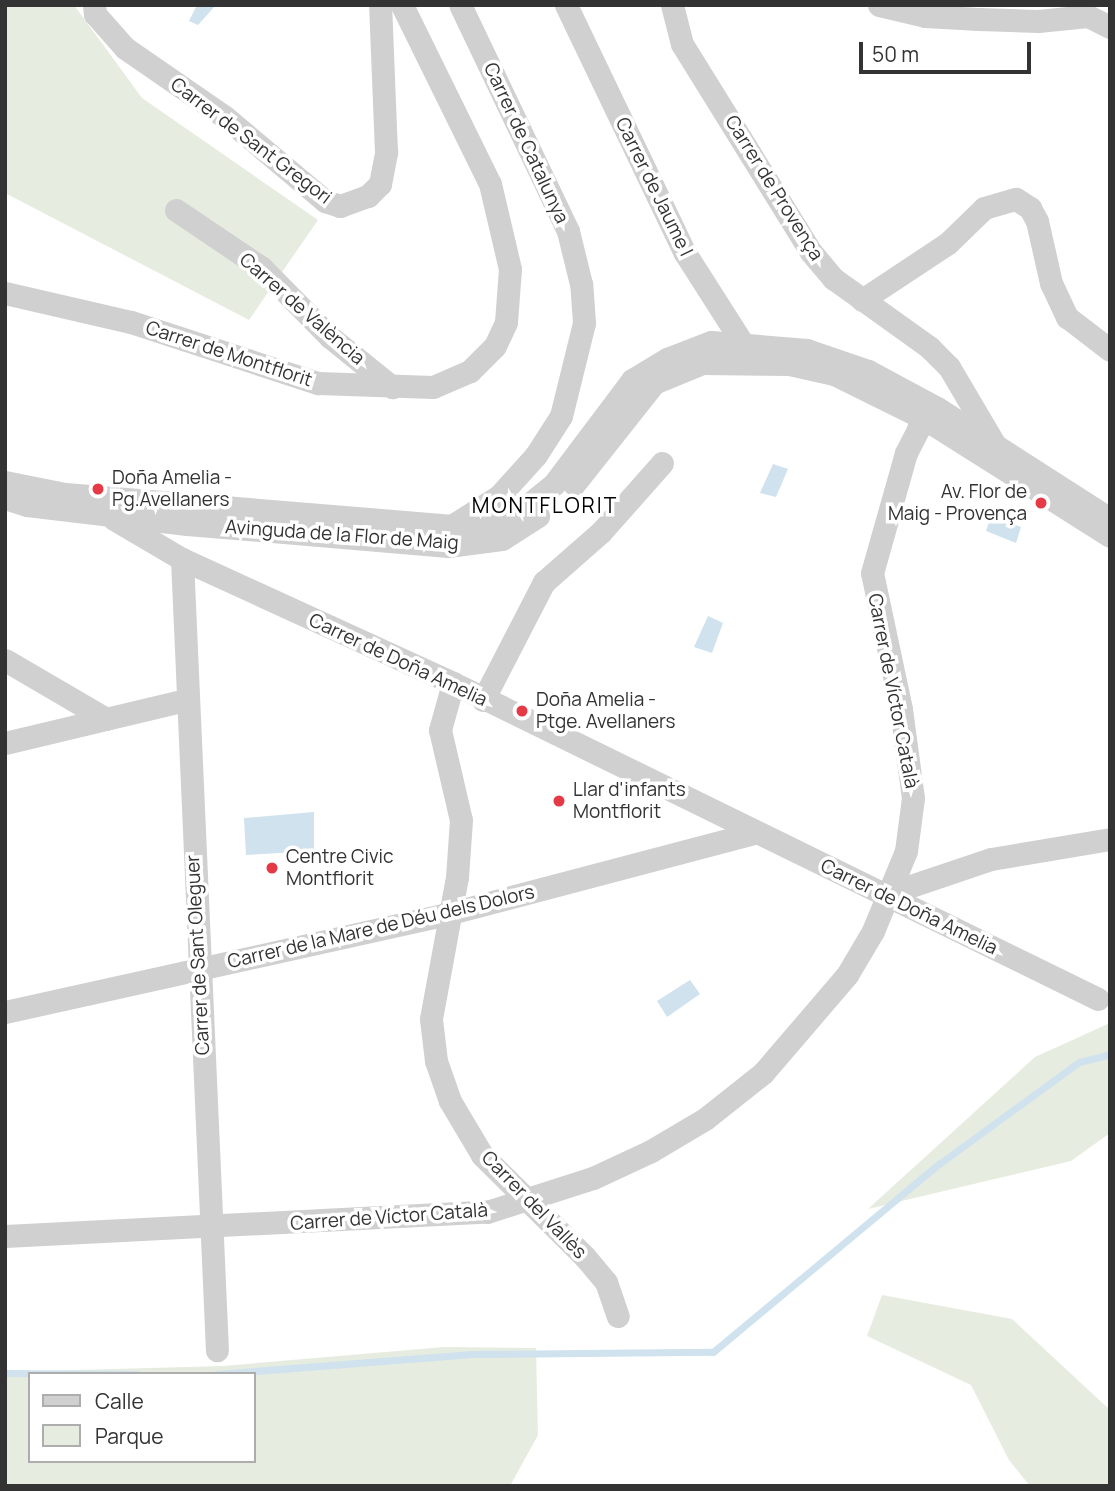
<!DOCTYPE html>
<meta charset="utf-8">
<style>
body{margin:0}
#map{position:relative;width:1115px;height:1491px;overflow:hidden;background:#fff;font-family:Manrope,sans-serif}
div>[style]{position:absolute}
[style*='--x']{left:calc(var(--x)*1px);top:calc(var(--y)*1px);width:calc(var(--w)*1px);rotate:calc(var(--a)*1deg)}
.green>*{inset:0;background:#e6ecdf}
.water>*{inset:0;background:#cfe2ee}
.stream>*{height:7px;margin:-3.5px;padding:0 3.5px;transform-origin:3.5px;border-radius:3.5px;background:#cfe2ee}
.minor>*{height:23px;margin:-11.5px;padding:0 11.5px;transform-origin:11.5px;border-radius:11.5px;background:#d0d0d0}
.dots>*{width:19px;height:19px;translate:-50% -50%;box-sizing:border-box;border:4px solid #fff;border-radius:50%}
span{translate:-50% -50%;white-space:nowrap;text-align:center;line-height:1.15;-webkit-text-stroke:7px #fff;paint-order:stroke}
.street-label{font-size:19px;color:#333}
.poi-label{font-size:19px;color:#333}
.left{translate:0 -50%;text-align:left}
.right{translate:-100% -50%;text-align:right}
.neighbourhood-label{font-size:21px;color:#000;letter-spacing:2px}
.frame{position:absolute;inset:0;border:7px solid #333;pointer-events:none}
.legend{position:absolute;left:28px;top:1372px;width:228px;height:91px;box-sizing:border-box;background:#fff;border:2px solid #adadad;margin:0;padding:9px 12px;list-style:none;font-size:21px;color:#333}
.legend li{display:flex;align-items:center;gap:14px;height:35px}
.legend b{width:35px;border:2px solid #adadad}
.scale{position:absolute;left:859px;top:42px;width:172px;height:32px;box-sizing:border-box;border:4px solid #333;border-top:0;padding-left:9px;font-size:21px;line-height:24px;white-space:nowrap;color:#333;-webkit-text-stroke:5px #fff;paint-order:stroke}
</style>
<div id="map">
<div class="green">
<i style="clip-path:polygon(5px 5px,74px 5px,142px 98px,318px 220px,249px 320px,5px 193px)"></i>
<i style="clip-path:polygon(1110px 1023px,1110px 1133px,1071px 1161px,868px 1209px,1035px 1057px)"></i>
<i style="clip-path:polygon(882px 1295px,1012px 1319px,1110px 1410px,1110px 1486px,1030px 1486px,1009px 1460px,971px 1385px,867px 1336px)"></i>
<i style="clip-path:polygon(evenodd,444px 1347px,536px 1348px,538px 1435px,510px 1486px,5px 1486px,5px 1372px,223px 1366px,444px 1347px,30px 1374px,254px 1374px,254px 1461px,30px 1461px,30px 1374px)"></i>
</div>
<div class="water">
<i style="clip-path:polygon(197px 5px,216px 5px,198px 25px,189px 21px)"></i>
<i style="clip-path:polygon(773px 464px,788px 469px,776px 497px,760px 493px)"></i>
<i style="clip-path:polygon(991px 516px,1021px 527px,1016px 543px,986px 531px)"></i>
<i style="clip-path:polygon(708px 616px,723px 623px,712px 653px,694px 647px)"></i>
<i style="clip-path:polygon(314px 812px,314px 851px,246px 855px,244px 818px)"></i>
<i style="clip-path:polygon(690px 980px,700px 994px,667px 1017px,657px 1001px)"></i>
</div>
<div class="stream">
<i style="--x:5;--y:1373;--w:132;--a:0.4"></i>
<i style="--x:217;--y:1374;--w:253;--a:-4.5"></i>
<i style="--x:469;--y:1354;--w:244;--a:-0.5"></i>
<i style="--x:713;--y:1352;--w:294;--a:-39.8"></i>
<i style="--x:939;--y:1164;--w:173;--a:-36.1"></i>
<i style="--x:1079;--y:1062;--w:32;--a:-14"></i>
</div>
<div class="minor">
<i style="--x:94;--y:5;--w:9;--a:84"></i>
<i style="--x:95;--y:14;--w:45;--a:48.6"></i>
<i style="--x:125;--y:48;--w:121;--a:34.6"></i>
<i style="--x:225;--y:117;--w:131;--a:40"></i>
<i style="--x:325;--y:201;--w:16;--a:18"></i>
<i style="--x:340;--y:206;--w:30;--a:-20"></i>
<i style="--x:368;--y:196;--w:17;--a:-45"></i>
<i style="--x:380;--y:184;--w:33;--a:-79"></i>
<i style="--x:386;--y:152;--w:147;--a:-92.3"></i>
<i style="--x:566;--y:5;--w:275;--a:64.4"></i>
<i style="--x:685;--y:253;--w:117;--a:57.5"></i>
<i style="--x:672;--y:5;--w:40;--a:75.6"></i>
<i style="--x:682;--y:44;--w:245;--a:58.2"></i>
<i style="--x:811;--y:252;--w:35;--a:50"></i>
<i style="--x:834;--y:279;--w:117;--a:35.6"></i>
<i style="--x:929;--y:347;--w:28;--a:45"></i>
<i style="--x:949;--y:367;--w:91;--a:59.5"></i>
<i style="--x:879;--y:5;--w:47;--a:13.4"></i>
<i style="--x:925;--y:16;--w:53;--a:3.2"></i>
<i style="--x:978;--y:19;--w:60;--a:1.9"></i>
<i style="--x:1038;--y:21;--w:50;--a:-5.7"></i>
<i style="--x:1088;--y:16;--w:25;--a:27"></i>
<i style="--x:176;--y:210;--w:104;--a:34"></i>
<i style="--x:262;--y:268;--w:97;--a:45.4"></i>
<i style="--x:330;--y:337;--w:80;--a:38.9"></i>
<i style="--x:5;--y:293;--w:129;--a:13"></i>
<i style="--x:131;--y:322;--w:197;--a:18.1"></i>
<i style="--x:318;--y:383;--w:115;--a:2"></i>
<i style="--x:433;--y:387;--w:40;--a:-23.4"></i>
<i style="--x:470;--y:371;--w:35;--a:-45"></i>
<i style="--x:495;--y:346;--w:26;--a:-65"></i>
<i style="--x:506;--y:322;--w:53;--a:-85.7"></i>
<i style="--x:510;--y:269;--w:87;--a:-103.2"></i>
<i style="--x:490;--y:184;--w:199;--a:-116.2"></i>
<i style="--x:862;--y:300;--w:103;--a:-33.5"></i>
<i style="--x:948;--y:243;--w:50;--a:-44.2"></i>
<i style="--x:984;--y:208;--w:33;--a:-16"></i>
<i style="--x:1016;--y:199;--w:17;--a:33"></i>
<i style="--x:1030;--y:208;--w:15;--a:62"></i>
<i style="--x:1037;--y:221;--w:64;--a:77.3"></i>
<i style="--x:1051;--y:283;--w:38;--a:65"></i>
<i style="--x:1067;--y:317;--w:54;--a:37.5"></i>
<i style="--x:5;--y:482;--w:61;--a:11.3"></i>
<i style="--x:65;--y:494;--w:416;--a:4.7"></i>
<i style="--x:480;--y:528;--w:40;--a:-21"></i>
<i style="--x:517;--y:514;--w:48;--a:-39"></i>
<i style="--x:554;--y:484;--w:130;--a:-53.1"></i>
<i style="--x:632;--y:380;--w:41;--a:-31"></i>
<i style="--x:667;--y:359;--w:47;--a:-21.1"></i>
<i style="--x:711;--y:342;--w:96;--a:4.8"></i>
<i style="--x:807;--y:350;--w:65;--a:19"></i>
<i style="--x:868;--y:371;--w:78;--a:28.2"></i>
<i style="--x:937;--y:408;--w:206;--a:32.7"></i>
<i style="--x:574;--y:484;--w:129;--a:-51.6"></i>
<i style="--x:654;--y:383;--w:52;--a:-22.6"></i>
<i style="--x:702;--y:363;--w:87;--a:0.7"></i>
<i style="--x:789;--y:364;--w:46;--a:12.5"></i>
<i style="--x:834;--y:374;--w:102;--a:26.3"></i>
<i style="--x:925;--y:419;--w:219;--a:32.3"></i>
<i style="--x:5;--y:498;--w:23;--a:18"></i>
<i style="--x:27;--y:505;--w:161;--a:6.8"></i>
<i style="--x:187;--y:524;--w:262;--a:4.8"></i>
<i style="--x:448;--y:546;--w:54;--a:-7.4"></i>
<i style="--x:502;--y:539;--w:43;--a:-32.6"></i>
<i style="--x:114;--y:519;--w:79;--a:30.5"></i>
<i style="--x:182;--y:559;--w:298;--a:24.6"></i>
<i style="--x:453;--y:683;--w:718;--a:26.1"></i>
<i style="--x:450;--y:527;--w:58;--a:-32.3"></i>
<i style="--x:499;--y:496;--w:55;--a:-47.9"></i>
<i style="--x:536;--y:455;--w:46;--a:-57.3"></i>
<i style="--x:561;--y:416;--w:96;--a:-76.1"></i>
<i style="--x:584;--y:323;--w:39;--a:-94"></i>
<i style="--x:581;--y:284;--w:55;--a:-103.8"></i>
<i style="--x:568;--y:231;--w:250;--a:-115.5"></i>
<i style="--x:182;--y:559;--w:792;--a:87.47"></i>
<i style="--x:5;--y:660;--w:117;--a:30.3"></i>
<i style="--x:453;--y:683;--w:49;--a:105.5"></i>
<i style="--x:440;--y:730;--w:92;--a:76.9"></i>
<i style="--x:461;--y:820;--w:57;--a:94"></i>
<i style="--x:457;--y:877;--w:144;--a:100.4"></i>
<i style="--x:431;--y:1019;--w:42;--a:83.2"></i>
<i style="--x:436;--y:1061;--w:42;--a:70.7"></i>
<i style="--x:450;--y:1101;--w:63;--a:59.3"></i>
<i style="--x:482;--y:1155;--w:145;--a:44.7"></i>
<i style="--x:585;--y:1257;--w:33;--a:50"></i>
<i style="--x:606;--y:1282;--w:36;--a:71"></i>
<i style="--x:483;--y:700;--w:133;--a:-62.7"></i>
<i style="--x:544;--y:582;--w:76;--a:-41.3"></i>
<i style="--x:601;--y:532;--w:92;--a:-48.5"></i>
<i style="--x:5;--y:743;--w:185;--a:-13.4"></i>
<i style="--x:887;--y:894;--w:110;--a:-18.6"></i>
<i style="--x:991;--y:859;--w:121;--a:-9.5"></i>
<i style="--x:5;--y:1012;--w:453;--a:-12.5"></i>
<i style="--x:447;--y:914;--w:318;--a:-14.8"></i>
<i style="--x:5;--y:1236;--w:483;--a:-2.9"></i>
<i style="--x:487;--y:1212;--w:111;--a:-17.8"></i>
<i style="--x:593;--y:1178;--w:64;--a:-25"></i>
<i style="--x:651;--y:1151;--w:63;--a:-30.7"></i>
<i style="--x:705;--y:1119;--w:74;--a:-38.4"></i>
<i style="--x:763;--y:1073;--w:129;--a:-49.4"></i>
<i style="--x:847;--y:975;--w:51;--a:-59.4"></i>
<i style="--x:873;--y:931;--w:87;--a:-67.6"></i>
<i style="--x:906;--y:851;--w:53;--a:-82.5"></i>
<i style="--x:913;--y:798;--w:90;--a:-97.7"></i>
<i style="--x:901;--y:709;--w:139;--a:-102"></i>
<i style="--x:872;--y:573;--w:125;--a:-74.2"></i>
<i style="--x:906;--y:453;--w:27;--a:-63"></i>
<i style="--x:918;--y:429;--w:28;--a:-48"></i>
</div>
<div class="dots">
<i style="left:98px;top:489px;background:#e63946"></i>
<i style="left:1041px;top:503px;background:#e63946"></i>
<i style="left:522px;top:711px;background:#e63946"></i>
<i style="left:559px;top:801px;background:#e63946"></i>
<i style="left:272px;top:868px;background:#e63946"></i>
</div>
<div class="street-label">
<span style="left:251px;top:141px;rotate:37deg">Carrer de Sant Gregori</span>
<span style="left:526px;top:143px;rotate:65deg">Carrer de Catalunya</span>
<span style="left:654px;top:187px;rotate:64deg">Carrer de Jaume I</span>
<span style="left:774px;top:188px;rotate:58deg">Carrer de Provença</span>
<span style="left:302px;top:309px;rotate:41deg">Carrer de València</span>
<span style="left:229px;top:354px;rotate:18deg">Carrer de Montflorit</span>
<span style="left:342px;top:535px;rotate:4deg">Avinguda de la Flor de Maig</span>
<span style="left:398px;top:660px;rotate:25deg">Carrer de Doña Amelia</span>
<span style="left:893px;top:691px;rotate:79deg">Carrer de Víctor Català</span>
<span style="left:909px;top:907px;rotate:26deg">Carrer de Doña Amelia</span>
<span style="left:381px;top:927px;rotate:-13deg">Carrer de la Mare de Déu dels Dolors</span>
<span style="left:198px;top:955px;rotate:-93deg">Carrer de Sant Oleguer</span>
<span style="left:534px;top:1205px;rotate:46deg">Carrer del Vallès</span>
<span style="left:389px;top:1217px;rotate:-4deg">Carrer de Víctor Català</span>
</div>
<div class="poi-label">
<span class="left" style="left:112px;top:489px">Doña Amelia -<br>Pg.Avellaners</span>
<span class="right" style="left:1027px;top:503px">Av. Flor de<br>Maig - Provença</span>
<span class="left" style="left:536px;top:711px">Doña Amelia -<br>Ptge. Avellaners</span>
<span class="left" style="left:573px;top:801px">Llar d'infants<br>Montflorit</span>
<span class="left" style="left:286px;top:868px">Centre Civic<br>Montflorit</span>
</div>
<div class="neighbourhood-label">
<span style="left:545px;top:505px">MONTFLORIT</span>
</div>
<div class="frame"></div>
<ul class="legend">
<li><b style="height:9px;background:#d0d0d0"></b>Calle</li>
<li><b style="height:19px;background:#e6ecdf"></b>Parque</li>
</ul>
<div class="scale">50 m</div>
</div>
